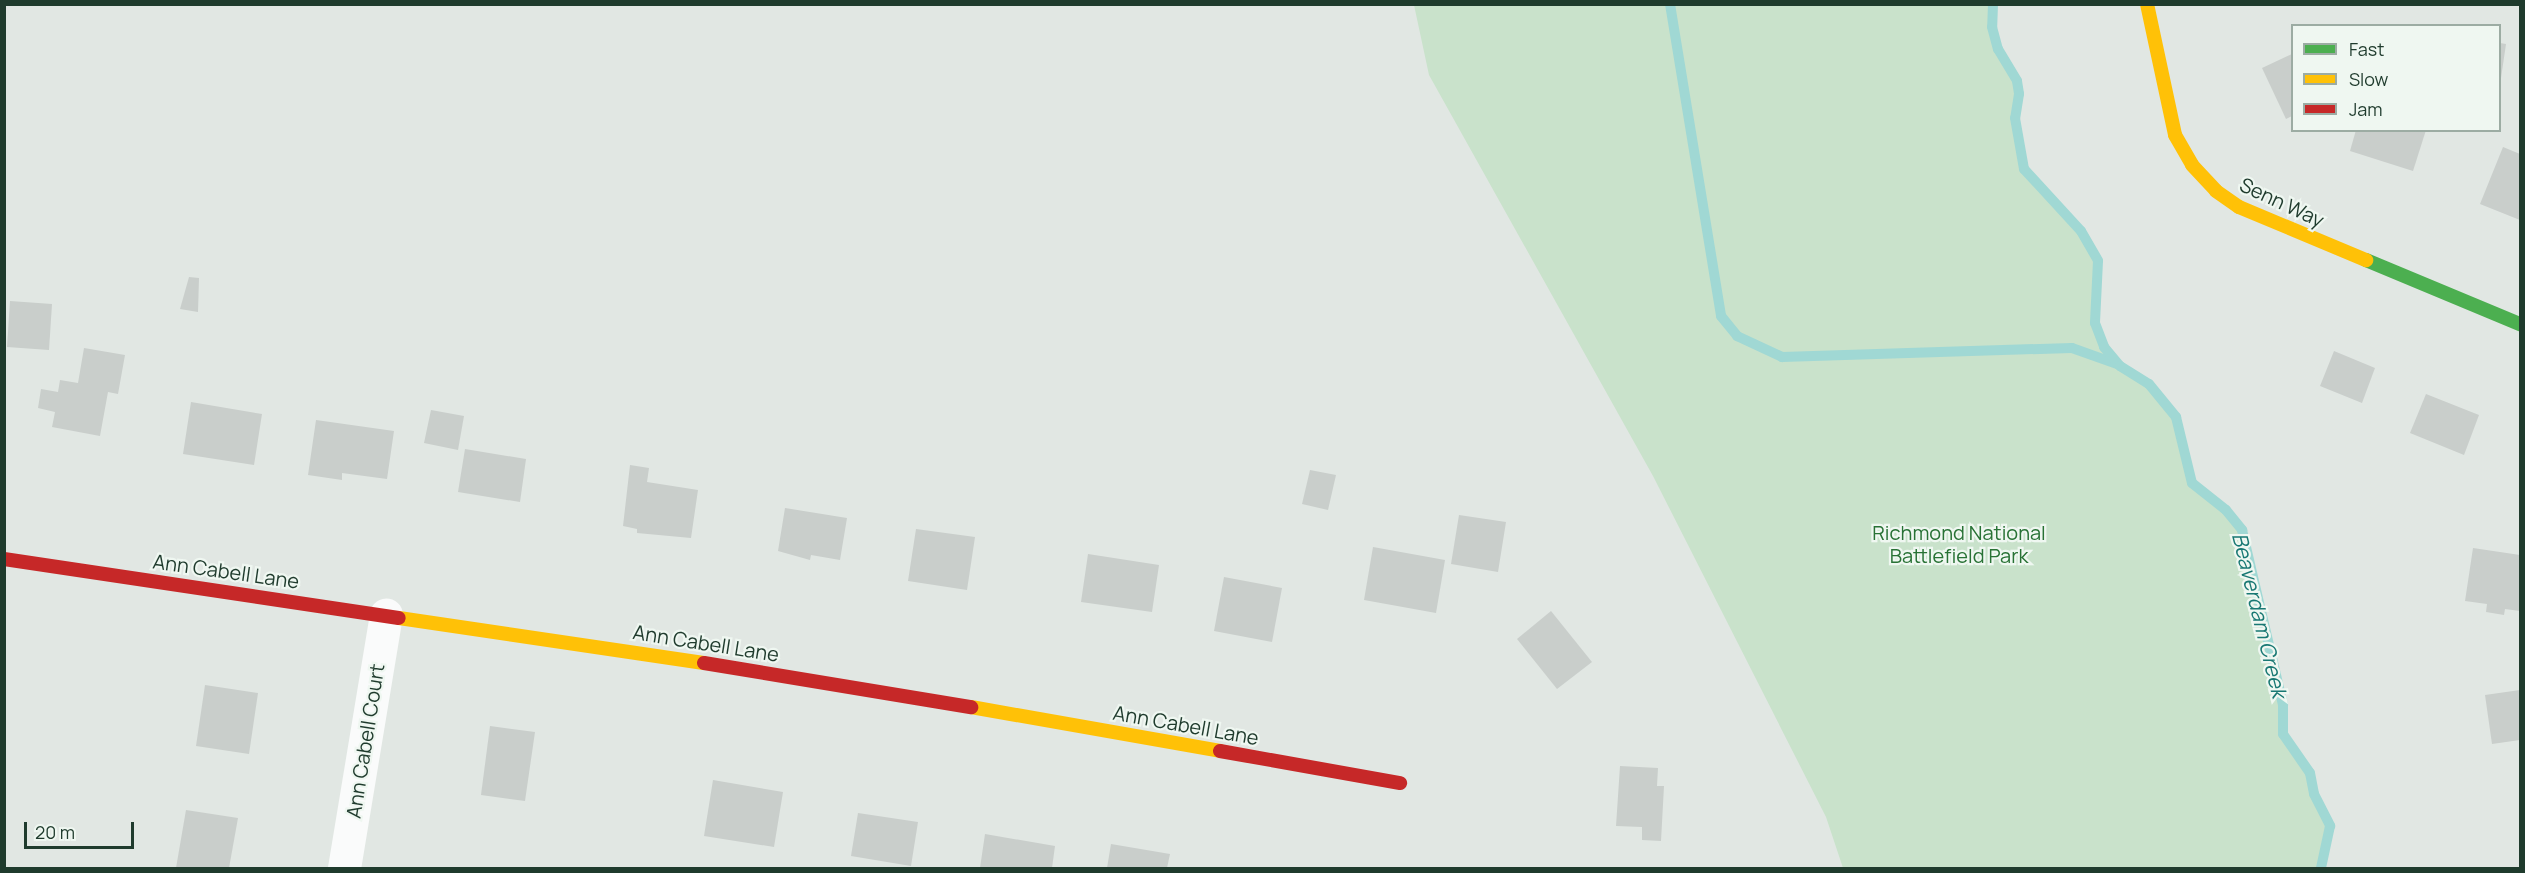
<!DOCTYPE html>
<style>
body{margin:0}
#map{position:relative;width:2525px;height:873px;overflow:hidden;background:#e1e7e3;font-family:Manrope,sans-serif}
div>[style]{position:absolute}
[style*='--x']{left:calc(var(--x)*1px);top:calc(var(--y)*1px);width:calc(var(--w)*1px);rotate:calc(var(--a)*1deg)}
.green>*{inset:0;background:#c9e2cb}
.stream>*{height:10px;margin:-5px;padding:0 5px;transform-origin:5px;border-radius:5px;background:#a0d8d4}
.building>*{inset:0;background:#c9cecb}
.street>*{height:33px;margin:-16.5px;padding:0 16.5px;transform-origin:16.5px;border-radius:16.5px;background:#fafbfb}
.fast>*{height:14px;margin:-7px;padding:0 7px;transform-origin:7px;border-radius:7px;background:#4caf50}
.slow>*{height:14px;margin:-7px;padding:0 7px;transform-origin:7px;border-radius:7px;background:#ffc107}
.jam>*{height:14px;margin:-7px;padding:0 7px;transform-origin:7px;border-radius:7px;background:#c62828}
span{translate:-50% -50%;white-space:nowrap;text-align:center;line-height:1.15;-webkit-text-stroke:4.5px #eff7f1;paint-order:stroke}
.street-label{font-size:20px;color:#1f3b2d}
.park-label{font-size:20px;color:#287235}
.water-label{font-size:21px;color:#187873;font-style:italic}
.frame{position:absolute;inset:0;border:6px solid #1f3b2d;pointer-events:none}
.legend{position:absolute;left:2291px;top:24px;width:210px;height:108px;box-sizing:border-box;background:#eff7f1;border:2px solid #9caca3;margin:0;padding:8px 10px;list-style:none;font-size:18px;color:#1f3b2d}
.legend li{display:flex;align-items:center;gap:12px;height:30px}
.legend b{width:30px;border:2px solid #9caca3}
.scale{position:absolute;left:24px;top:822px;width:110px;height:27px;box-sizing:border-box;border:3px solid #1f3b2d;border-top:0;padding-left:8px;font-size:18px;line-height:21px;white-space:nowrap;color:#1f3b2d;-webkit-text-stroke:4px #eff7f1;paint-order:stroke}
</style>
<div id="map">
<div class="green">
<i style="clip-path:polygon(1414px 5px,1993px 5px,1992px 27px,1998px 49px,2017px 81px,2019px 94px,2015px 118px,2024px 169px,2081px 231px,2098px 261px,2095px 323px,2104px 347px,2120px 366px,2149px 384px,2176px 417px,2192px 483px,2226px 510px,2242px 530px,2283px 705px,2283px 734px,2310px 773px,2314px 794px,2330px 826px,2321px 868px,1843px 868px,1826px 817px,1653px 476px,1429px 75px)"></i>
</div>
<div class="stream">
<i style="--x:1670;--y:4;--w:316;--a:80.7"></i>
<i style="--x:1721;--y:316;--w:26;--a:51"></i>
<i style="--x:1737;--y:336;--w:50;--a:25"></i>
<i style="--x:1782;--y:357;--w:290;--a:-1.8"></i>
<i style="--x:2072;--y:348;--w:48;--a:19.6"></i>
<i style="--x:1993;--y:4;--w:23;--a:92"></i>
<i style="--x:1992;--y:27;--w:23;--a:75"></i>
<i style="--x:1998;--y:49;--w:37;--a:59"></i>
<i style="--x:2017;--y:81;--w:13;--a:81"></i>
<i style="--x:2019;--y:94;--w:24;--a:99"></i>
<i style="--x:2015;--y:118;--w:52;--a:80"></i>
<i style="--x:2024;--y:169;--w:84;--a:47.4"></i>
<i style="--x:2081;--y:231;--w:34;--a:60"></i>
<i style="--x:2098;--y:261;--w:62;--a:92.8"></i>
<i style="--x:2095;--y:323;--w:26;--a:69"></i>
<i style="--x:2104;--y:347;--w:25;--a:50"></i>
<i style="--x:2120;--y:366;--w:34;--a:32"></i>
<i style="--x:2149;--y:384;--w:43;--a:50.7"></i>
<i style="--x:2176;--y:417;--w:68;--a:76.4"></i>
<i style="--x:2192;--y:483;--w:43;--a:38.5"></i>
<i style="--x:2226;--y:510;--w:26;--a:51"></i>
<i style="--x:2242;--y:530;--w:180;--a:76.8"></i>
<i style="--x:2283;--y:705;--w:29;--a:90"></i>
<i style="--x:2283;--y:734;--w:47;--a:55.3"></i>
<i style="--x:2310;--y:773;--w:21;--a:79"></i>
<i style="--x:2314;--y:794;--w:36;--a:63"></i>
<i style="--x:2330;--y:826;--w:43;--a:102.1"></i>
</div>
<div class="building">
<i style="clip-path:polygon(2500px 43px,2506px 44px,2501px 78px,2500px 78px)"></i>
<i style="clip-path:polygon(2292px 54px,2292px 116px,2286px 119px,2262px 68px)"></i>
<i style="clip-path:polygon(2356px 130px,2426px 130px,2413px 171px,2350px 151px)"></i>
<i style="clip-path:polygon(2503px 147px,2520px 154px,2520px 220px,2480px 204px)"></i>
<i style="clip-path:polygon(189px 277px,199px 278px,198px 312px,180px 309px)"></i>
<i style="clip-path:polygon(10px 301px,52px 304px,49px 350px,7px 347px)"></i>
<i style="clip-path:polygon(84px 348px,125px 355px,118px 394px,108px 392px,100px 436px,52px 427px,55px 412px,38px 408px,41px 389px,58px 392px,60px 380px,78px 383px)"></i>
<i style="clip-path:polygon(2334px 351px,2375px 368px,2362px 403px,2320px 386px)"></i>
<i style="clip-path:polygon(2426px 394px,2479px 415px,2464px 455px,2410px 433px)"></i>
<i style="clip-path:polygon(191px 402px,262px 414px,254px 465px,183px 454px)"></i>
<i style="clip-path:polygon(431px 410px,464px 416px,458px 450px,424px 443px)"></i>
<i style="clip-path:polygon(316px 420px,394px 431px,387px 479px,342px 473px,342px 480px,308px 475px)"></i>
<i style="clip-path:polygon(465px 449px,526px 459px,520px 502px,458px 492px)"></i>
<i style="clip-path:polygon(630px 465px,649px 468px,647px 482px,698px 490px,691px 538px,637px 533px,637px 529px,623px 526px)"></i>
<i style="clip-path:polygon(1310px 470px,1336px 475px,1328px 510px,1302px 504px)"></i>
<i style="clip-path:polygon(785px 508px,847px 518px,840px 560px,811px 555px,810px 560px,778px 551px)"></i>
<i style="clip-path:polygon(1459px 515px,1506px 522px,1498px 572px,1451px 564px)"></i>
<i style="clip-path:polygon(916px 529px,975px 537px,967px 590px,908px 581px)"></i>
<i style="clip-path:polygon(1373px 547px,1445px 560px,1436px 613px,1364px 600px)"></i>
<i style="clip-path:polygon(2473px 548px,2520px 555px,2520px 611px,2505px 609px,2504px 615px,2486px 612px,2487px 604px,2465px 601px)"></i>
<i style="clip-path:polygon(1088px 554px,1159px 565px,1152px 612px,1081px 602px)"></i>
<i style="clip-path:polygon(1224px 577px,1282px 588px,1272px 642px,1214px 631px)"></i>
<i style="clip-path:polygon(1551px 611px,1592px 662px,1557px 689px,1517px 639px)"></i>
<i style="clip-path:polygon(205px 685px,258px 693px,249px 754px,196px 746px)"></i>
<i style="clip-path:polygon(2520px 690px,2520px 740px,2492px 744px,2485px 695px)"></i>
<i style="clip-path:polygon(490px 726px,535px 732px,525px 801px,481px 795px)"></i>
<i style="clip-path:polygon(1620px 766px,1658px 768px,1657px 786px,1664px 786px,1661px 841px,1642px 840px,1642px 827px,1616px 826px)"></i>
<i style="clip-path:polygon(713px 780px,783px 792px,774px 847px,704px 836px)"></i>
<i style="clip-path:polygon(186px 810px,238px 818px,229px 868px,176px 868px)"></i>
<i style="clip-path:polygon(858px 813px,918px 822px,911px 866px,851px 856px)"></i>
<i style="clip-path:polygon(985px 834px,1055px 846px,1052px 868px,980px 868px)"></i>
<i style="clip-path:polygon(1111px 844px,1170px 854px,1167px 868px,1107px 868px)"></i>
</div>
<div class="street">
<i style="--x:344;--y:868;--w:257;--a:-80.6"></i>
</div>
<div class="fast">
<i style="--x:2366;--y:260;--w:167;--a:22.6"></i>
</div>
<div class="slow">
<i style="--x:2147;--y:4;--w:134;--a:77.9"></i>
<i style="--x:2175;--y:135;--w:34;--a:60"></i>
<i style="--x:2192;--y:165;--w:35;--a:47"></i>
<i style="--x:2216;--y:191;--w:28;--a:35"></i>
<i style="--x:2239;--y:207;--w:138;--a:22.7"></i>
<i style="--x:399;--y:618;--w:308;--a:8.4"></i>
<i style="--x:971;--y:707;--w:253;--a:10"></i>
</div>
<div class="jam">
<i style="--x:4;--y:559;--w:399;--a:8.5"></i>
<i style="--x:704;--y:663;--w:271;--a:9.4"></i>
<i style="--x:1220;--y:751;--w:183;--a:10.1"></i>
</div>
<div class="street-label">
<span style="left:2282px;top:202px;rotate:25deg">Senn Way</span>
<span style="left:226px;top:571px;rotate:8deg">Ann Cabell Lane</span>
<span style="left:706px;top:643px;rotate:9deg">Ann Cabell Lane</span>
<span style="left:1186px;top:725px;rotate:10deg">Ann Cabell Lane</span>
<span style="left:365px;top:741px;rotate:-81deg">Ann Cabell Court</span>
</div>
<div class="park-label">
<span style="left:1959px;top:544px">Richmond National<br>Battlefield Park</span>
</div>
<div class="water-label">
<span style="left:2260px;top:615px;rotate:76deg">Beaverdam Creek</span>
</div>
<div class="frame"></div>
<ul class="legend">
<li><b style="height:8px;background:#4caf50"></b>Fast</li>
<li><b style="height:8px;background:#ffc107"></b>Slow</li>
<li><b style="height:8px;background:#c62828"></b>Jam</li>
</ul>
<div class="scale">20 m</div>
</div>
